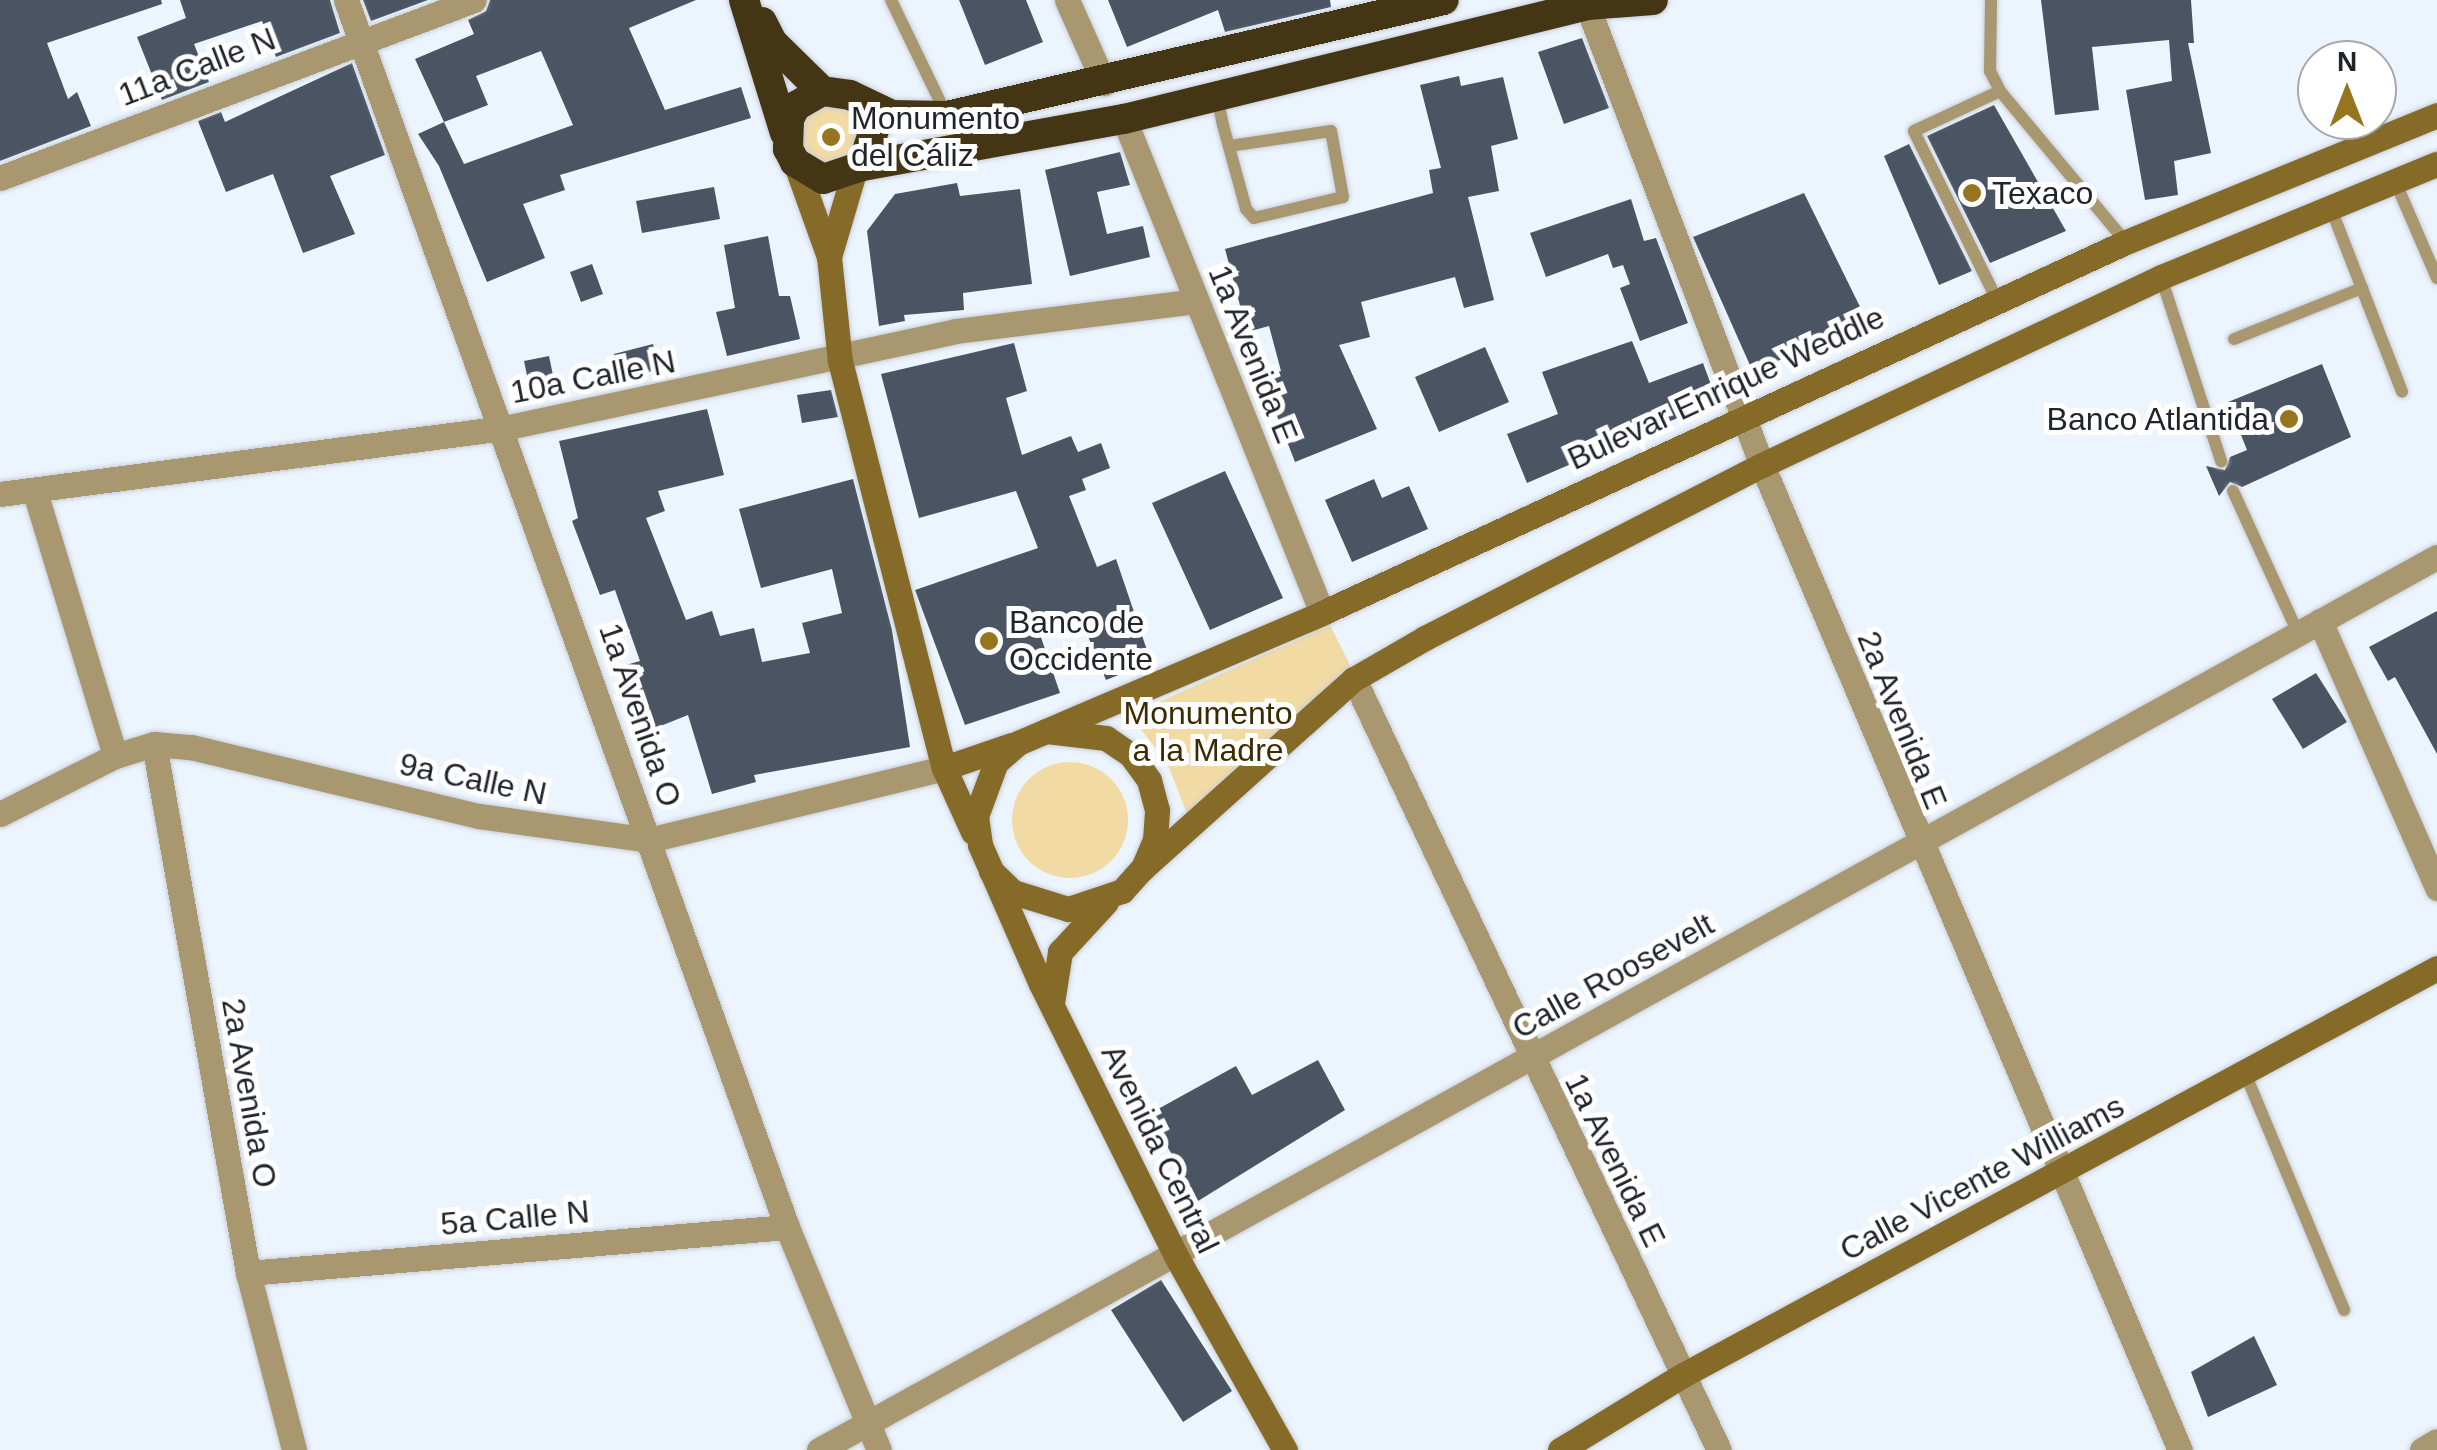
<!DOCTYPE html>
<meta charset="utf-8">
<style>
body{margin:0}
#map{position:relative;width:2437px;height:1450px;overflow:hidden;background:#ecf4fe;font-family:Helvetica,sans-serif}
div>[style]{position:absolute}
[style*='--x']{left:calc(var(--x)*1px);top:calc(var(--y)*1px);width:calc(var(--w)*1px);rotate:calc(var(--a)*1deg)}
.green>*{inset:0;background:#f2daa5}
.round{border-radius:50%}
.building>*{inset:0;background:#4a5462}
.roads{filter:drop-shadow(0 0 2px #c7cfd8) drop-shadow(0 0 2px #c7cfd8)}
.lane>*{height:12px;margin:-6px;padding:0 6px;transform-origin:6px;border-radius:6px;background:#a9976f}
.street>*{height:25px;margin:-12.5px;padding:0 12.5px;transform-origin:12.5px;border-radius:12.5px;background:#a9976f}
.secondary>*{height:25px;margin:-12.5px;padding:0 12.5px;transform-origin:12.5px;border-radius:12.5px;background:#866b28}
.highway>*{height:30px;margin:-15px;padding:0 15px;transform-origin:15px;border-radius:15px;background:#443615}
.dots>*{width:28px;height:28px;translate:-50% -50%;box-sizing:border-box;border:5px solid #fff;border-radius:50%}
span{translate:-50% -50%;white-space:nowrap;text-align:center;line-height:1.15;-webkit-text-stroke:10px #fff;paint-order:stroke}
.street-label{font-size:32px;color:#20252b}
.poi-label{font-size:32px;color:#20252b}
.left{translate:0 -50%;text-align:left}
.right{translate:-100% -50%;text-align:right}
.park-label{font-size:32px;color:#3b2b00}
.north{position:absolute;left:2297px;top:40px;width:100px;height:100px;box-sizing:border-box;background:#fff;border:2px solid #a6a8aa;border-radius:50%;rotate:0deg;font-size:28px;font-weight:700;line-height:40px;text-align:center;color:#20252b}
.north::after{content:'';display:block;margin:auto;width:35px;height:45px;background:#96751e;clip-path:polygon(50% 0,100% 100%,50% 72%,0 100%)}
</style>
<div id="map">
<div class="green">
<i style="clip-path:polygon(843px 104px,865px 129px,847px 167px,806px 160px,797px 128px,809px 109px)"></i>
<i style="clip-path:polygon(1330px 625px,1351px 667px,1188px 816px,1167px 763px,1130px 715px)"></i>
<i class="round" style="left:1012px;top:762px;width:116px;height:116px"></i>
</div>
<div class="building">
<i style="clip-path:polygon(0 0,161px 0,162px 4px,47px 43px,68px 99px,77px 92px,91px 126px,0 161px)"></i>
<i style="clip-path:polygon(180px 0,330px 0,340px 33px,276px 57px,262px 21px,194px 44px,209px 82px,162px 100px,137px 37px,186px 18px)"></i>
<i style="clip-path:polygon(363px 0,428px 0,371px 21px)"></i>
<i style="clip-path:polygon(evenodd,490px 0,696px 0,629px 28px,665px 110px,741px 87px,751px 118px,560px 175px,565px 190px,523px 204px,545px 258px,487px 282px,439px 166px,418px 134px,444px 122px,415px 59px,474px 34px,468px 20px,486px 11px,490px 0,541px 51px,573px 125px,464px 164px,444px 122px,488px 105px,476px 76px,541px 51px)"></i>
<i style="clip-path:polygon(959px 0,1026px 0,1043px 42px,985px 65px)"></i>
<i style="clip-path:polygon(1108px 0,1330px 0,1331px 7px,1225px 32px,1218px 10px,1127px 47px)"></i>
<i style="clip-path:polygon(2041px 0,2191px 0,2194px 43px,2188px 43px,2211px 153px,2174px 161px,2178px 195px,2145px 200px,2126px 90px,2172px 81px,2169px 40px,2092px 47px,2099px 110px,2055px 115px)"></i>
<i style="clip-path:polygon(1582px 38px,1609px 108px,1564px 124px,1538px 52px)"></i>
<i style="clip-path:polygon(352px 63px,385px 155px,330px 176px,355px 234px,303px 253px,273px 174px,226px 192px,198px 121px,221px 112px,225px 122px)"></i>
<i style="clip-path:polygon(1459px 76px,1461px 86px,1503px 77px,1518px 139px,1491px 146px,1499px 191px,1468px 197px,1494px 300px,1464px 308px,1455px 277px,1361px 302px,1370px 337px,1339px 345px,1377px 429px,1295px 462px,1274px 408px,1284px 405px,1270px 375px,1281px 371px,1269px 326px,1247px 332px,1225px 249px,1433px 193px,1429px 170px,1441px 168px,1420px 85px)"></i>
<i style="clip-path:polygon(1994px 105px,2066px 231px,1990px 263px,1927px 136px)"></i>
<i style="clip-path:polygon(1909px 144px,1972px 271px,1939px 285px,1884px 156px)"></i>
<i style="clip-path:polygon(1120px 152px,1130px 185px,1097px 192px,1107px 234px,1143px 226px,1150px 257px,1070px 276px,1045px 170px)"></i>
<i style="clip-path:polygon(957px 183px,960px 196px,1020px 189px,1032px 284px,963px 293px,964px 310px,904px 315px,905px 321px,879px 326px,867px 231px,895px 194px)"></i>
<i style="clip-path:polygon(714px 187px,720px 219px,642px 233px,636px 201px)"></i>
<i style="clip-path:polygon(1804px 193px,1867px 321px,1753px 372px,1693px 237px)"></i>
<i style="clip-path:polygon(1631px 199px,1644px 241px,1656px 238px,1688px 323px,1640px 341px,1620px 288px,1630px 284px,1623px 265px,1613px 268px,1608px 254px,1546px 277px,1530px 233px)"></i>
<i style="clip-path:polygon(768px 236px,779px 296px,790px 296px,800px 339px,727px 356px,716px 312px,735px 308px,724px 245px)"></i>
<i style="clip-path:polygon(592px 264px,603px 294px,581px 302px,570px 272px)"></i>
<i style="clip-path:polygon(1632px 341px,1649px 383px,1703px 363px,1717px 401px,1527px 483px,1507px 434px,1558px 414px,1542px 372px)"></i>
<i style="clip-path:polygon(1014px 343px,1027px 391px,1006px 398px,1022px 455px,1071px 436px,1078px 452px,1101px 443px,1110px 468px,1082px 479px,1086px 490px,1069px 496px,1097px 567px,1116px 559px,1151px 662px,1106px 680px,1083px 624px,1034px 617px,1060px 693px,965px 725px,915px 590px,1038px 548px,1016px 491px,919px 518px,881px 374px)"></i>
<i style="clip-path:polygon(653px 344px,660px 369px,620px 379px,614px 354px)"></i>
<i style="clip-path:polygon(1485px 347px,1509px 402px,1439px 432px,1415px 377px)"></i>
<i style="clip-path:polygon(549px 356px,554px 380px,529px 385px,524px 361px)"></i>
<i style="clip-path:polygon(2322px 364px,2351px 437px,2242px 487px,2230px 482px,2219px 496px,2206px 466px,2225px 470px,2230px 457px,2247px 450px,2228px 402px)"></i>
<i style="clip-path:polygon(831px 390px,838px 417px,802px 423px,797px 395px)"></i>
<i style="clip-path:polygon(707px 409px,724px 475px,658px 491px,665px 511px,646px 518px,686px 620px,712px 611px,720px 636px,754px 628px,762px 662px,810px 653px,802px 623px,842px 613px,832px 569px,761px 588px,739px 509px,853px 479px,892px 630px,910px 747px,754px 775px,756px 782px,712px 794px,688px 715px,648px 731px,626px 665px,640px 661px,615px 590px,600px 595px,572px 521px,578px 518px,559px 441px)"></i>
<i style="clip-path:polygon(1225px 471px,1283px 598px,1210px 630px,1152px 503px)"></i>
<i style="clip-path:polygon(1374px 479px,1382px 498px,1409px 486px,1428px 529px,1352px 562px,1325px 500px)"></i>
<i style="clip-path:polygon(2437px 611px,2437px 754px,2395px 677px,2388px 681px,2369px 647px)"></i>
<i style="clip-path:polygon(2316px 673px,2347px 722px,2303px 749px,2272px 699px)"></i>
<i style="clip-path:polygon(1318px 1060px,1345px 1110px,1198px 1201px,1149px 1114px,1236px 1066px,1252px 1095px)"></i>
<i style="clip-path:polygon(1161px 1280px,1232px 1391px,1183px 1422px,1111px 1310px)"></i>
<i style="clip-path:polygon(2254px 1336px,2277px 1385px,2208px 1417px,2191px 1372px)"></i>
</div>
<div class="roads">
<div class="lane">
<i style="--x:891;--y:0;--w:127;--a:64.2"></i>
<i style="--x:1991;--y:0;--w:71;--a:90.8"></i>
<i style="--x:1990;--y:71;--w:22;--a:63"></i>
<i style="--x:2000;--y:91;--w:197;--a:50.2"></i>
<i style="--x:1217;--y:97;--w:29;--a:78"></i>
<i style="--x:1223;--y:125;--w:87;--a:74.7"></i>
<i style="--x:1246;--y:209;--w:12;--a:48"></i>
<i style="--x:1254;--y:218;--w:91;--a:-13.3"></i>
<i style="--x:1343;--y:197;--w:67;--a:-100.3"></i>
<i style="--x:1331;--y:131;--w:102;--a:171.6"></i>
<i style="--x:2395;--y:181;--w:106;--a:66.6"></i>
<i style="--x:2330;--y:206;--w:199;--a:68.8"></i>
<i style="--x:2161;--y:277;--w:194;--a:71.9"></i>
<i style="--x:1997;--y:300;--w:188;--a:-116.2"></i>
<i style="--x:1914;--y:131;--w:95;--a:-24.9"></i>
<i style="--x:2234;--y:339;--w:138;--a:-21.7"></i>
<i style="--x:2233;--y:491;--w:156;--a:65.4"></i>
<i style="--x:2245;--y:1073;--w:257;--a:67.3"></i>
</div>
<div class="street">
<i style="--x:346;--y:0;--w:1304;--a:70.23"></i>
<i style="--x:787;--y:1227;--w:241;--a:67.6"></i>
<i style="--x:1067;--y:0;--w:91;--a:66"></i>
<i style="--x:1587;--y:5;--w:492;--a:69.2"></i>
<i style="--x:1762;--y:465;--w:1070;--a:67.01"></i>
<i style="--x:1124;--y:119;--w:532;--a:68.16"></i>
<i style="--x:0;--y:178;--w:506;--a:-20.58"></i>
<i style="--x:35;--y:492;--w:276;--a:73.1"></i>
<i style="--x:0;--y:494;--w:508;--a:-7.46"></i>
<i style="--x:504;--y:428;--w:461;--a:-12.1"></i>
<i style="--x:955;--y:331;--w:242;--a:-7.1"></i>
<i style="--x:2320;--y:621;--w:292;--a:66.3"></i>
<i style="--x:1354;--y:679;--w:853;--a:64.67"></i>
<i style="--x:154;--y:744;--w:537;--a:79.92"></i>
<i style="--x:248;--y:1273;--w:183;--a:75.4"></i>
<i style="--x:0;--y:814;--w:129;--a:-26.8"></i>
<i style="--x:115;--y:756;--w:41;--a:-17.1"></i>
<i style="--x:154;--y:744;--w:37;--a:5"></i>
<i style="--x:191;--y:747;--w:296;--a:13.5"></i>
<i style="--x:479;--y:816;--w:172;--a:8"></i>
<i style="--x:649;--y:840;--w:304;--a:-13.7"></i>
<i style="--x:248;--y:1273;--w:541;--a:-4.88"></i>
<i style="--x:819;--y:1450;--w:1848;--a:-28.9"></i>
<i style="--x:2422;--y:1450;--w:17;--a:-31"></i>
</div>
<div class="secondary">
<i style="--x:795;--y:162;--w:101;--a:70.3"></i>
<i style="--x:829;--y:257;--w:105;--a:84"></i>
<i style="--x:840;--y:361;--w:420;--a:75.7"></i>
<i style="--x:944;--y:768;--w:70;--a:65.6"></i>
<i style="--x:829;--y:257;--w:89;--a:-73.6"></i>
<i style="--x:1046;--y:731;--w:300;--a:-23.1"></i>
<i style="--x:1322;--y:613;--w:885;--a:-24.77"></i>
<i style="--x:2126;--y:242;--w:336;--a:-22.2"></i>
<i style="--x:944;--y:768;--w:71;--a:-18.9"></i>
<i style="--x:1143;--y:868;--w:283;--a:-41.9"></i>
<i style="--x:1354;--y:679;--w:82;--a:-30"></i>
<i style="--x:1425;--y:638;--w:379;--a:-27.2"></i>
<i style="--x:1762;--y:465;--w:441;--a:-25.2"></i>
<i style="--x:2161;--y:277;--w:298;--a:-22.3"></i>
<i style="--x:991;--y:871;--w:30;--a:44"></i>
<i style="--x:1013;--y:892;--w:58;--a:17.2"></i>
<i style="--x:1068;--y:909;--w:57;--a:-18.4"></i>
<i style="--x:1122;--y:891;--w:31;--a:-48"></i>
<i style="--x:1143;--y:868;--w:30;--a:-67"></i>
<i style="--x:1155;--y:840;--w:30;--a:-86"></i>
<i style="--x:1157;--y:810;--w:31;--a:-105"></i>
<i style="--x:1149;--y:780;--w:31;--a:-126"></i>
<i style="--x:1131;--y:755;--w:30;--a:-146"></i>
<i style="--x:1106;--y:738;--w:60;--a:-173.3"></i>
<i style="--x:1046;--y:731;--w:30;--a:157"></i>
<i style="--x:1018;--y:743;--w:29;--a:139"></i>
<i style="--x:996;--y:762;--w:58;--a:110.3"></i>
<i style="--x:976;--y:816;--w:29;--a:82"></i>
<i style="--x:980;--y:845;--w:152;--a:66.3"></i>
<i style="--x:1041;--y:984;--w:304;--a:63.6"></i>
<i style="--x:1176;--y:1256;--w:223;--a:60.7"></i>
<i style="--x:1052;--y:1003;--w:52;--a:-81.1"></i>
<i style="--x:1060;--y:952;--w:68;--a:-47.4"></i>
<i style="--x:1560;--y:1450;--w:144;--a:-31.4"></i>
<i style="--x:1683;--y:1375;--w:857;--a:-28.36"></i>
</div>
<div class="highway">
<i style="--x:744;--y:0;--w:139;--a:72.9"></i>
<i style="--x:762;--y:22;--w:22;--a:63"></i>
<i style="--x:772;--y:42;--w:70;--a:44.4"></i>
<i style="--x:862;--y:103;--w:27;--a:62"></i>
<i style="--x:875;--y:127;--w:41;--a:108.4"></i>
<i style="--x:862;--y:166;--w:41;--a:161.6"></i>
<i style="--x:823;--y:179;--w:33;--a:-149"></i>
<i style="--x:795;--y:162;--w:15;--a:-118"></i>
<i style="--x:788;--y:149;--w:30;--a:-88"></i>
<i style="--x:789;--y:119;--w:15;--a:-62"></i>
<i style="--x:796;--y:106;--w:30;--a:-30"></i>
<i style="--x:822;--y:91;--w:28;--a:8"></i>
<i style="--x:850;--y:95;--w:47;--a:25.5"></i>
<i style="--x:892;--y:115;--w:55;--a:1"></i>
<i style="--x:947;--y:116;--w:510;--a:-13.14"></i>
<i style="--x:862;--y:166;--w:266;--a:-10.2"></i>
<i style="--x:1124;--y:119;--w:477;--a:-13.8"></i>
<i style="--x:1587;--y:5;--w:66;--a:-4.3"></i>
</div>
</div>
<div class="dots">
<i style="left:831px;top:137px;background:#96751e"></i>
<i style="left:1972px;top:193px;background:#96751e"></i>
<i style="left:2289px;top:419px;background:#96751e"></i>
<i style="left:989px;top:641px;background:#96751e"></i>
</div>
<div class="street-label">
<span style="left:197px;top:67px;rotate:-21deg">11a Calle N</span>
<span style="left:1253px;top:354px;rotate:68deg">1a Avenida E</span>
<span style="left:593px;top:377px;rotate:-11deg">10a Calle N</span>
<span style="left:1726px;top:388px;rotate:-25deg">Bulevar Enrique Weddle</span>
<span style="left:640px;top:715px;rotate:71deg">1a Avenida O</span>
<span style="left:1902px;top:720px;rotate:68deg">2a Avenida E</span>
<span style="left:473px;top:779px;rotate:12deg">9a Calle N</span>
<span style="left:1613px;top:976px;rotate:-29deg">Calle Roosevelt</span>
<span style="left:249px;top:1093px;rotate:80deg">2a Avenida O</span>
<span style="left:1160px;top:1149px;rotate:64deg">Avenida Central</span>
<span style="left:1615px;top:1160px;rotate:64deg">1a Avenida E</span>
<span style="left:1982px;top:1178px;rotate:-28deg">Calle Vicente Williams</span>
<span style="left:515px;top:1218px;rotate:-5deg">5a Calle N</span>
</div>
<div class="poi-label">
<span class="left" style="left:851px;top:137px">Monumento<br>del Cáliz</span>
<span class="left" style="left:1992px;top:193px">Texaco</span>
<span class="right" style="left:2269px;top:419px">Banco Atlantida</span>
<span class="left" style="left:1009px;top:641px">Banco de<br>Occidente</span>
</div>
<div class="park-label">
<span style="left:1208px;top:732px">Monumento<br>a la Madre</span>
</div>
<div class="north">N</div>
</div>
